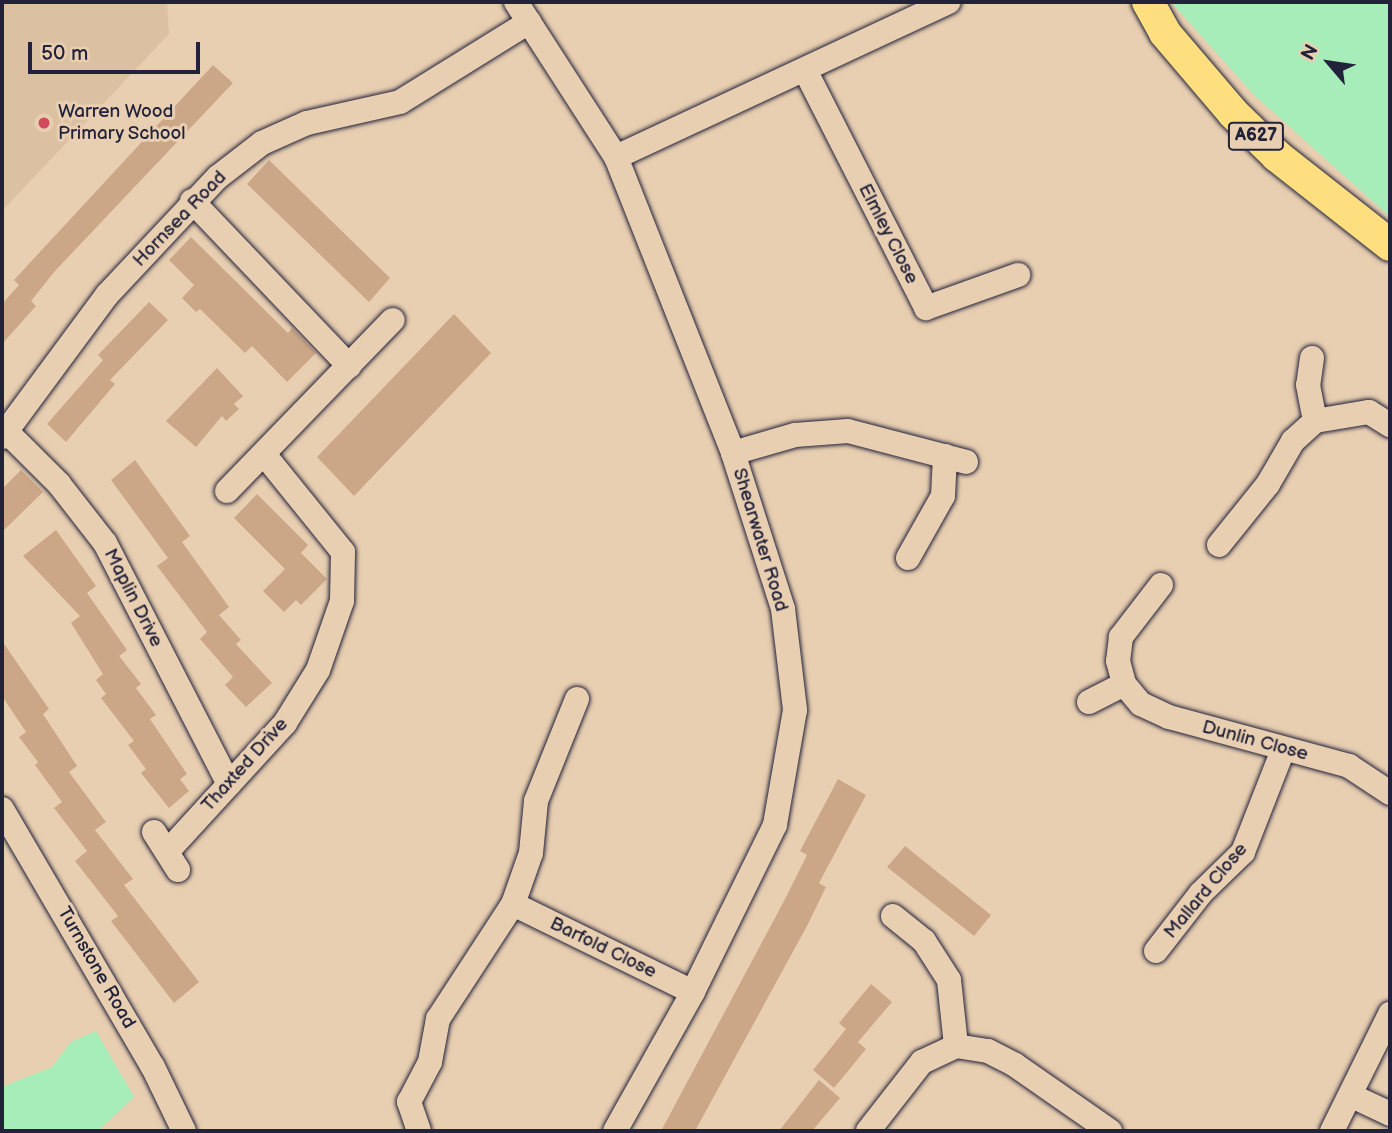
<!DOCTYPE html>
<style>
body{margin:0}
#map{position:relative;width:1392px;height:1133px;overflow:hidden;background:#e9cfb1;font-family:"Balsamiq Sans",sans-serif}
div>[style]{position:absolute}
[style*='--x']{left:calc(var(--x)*1px);top:calc(var(--y)*1px);width:calc(var(--w)*1px);rotate:calc(var(--a)*1deg)}
.built>*{inset:0;background:#dcc0a2}
.green>*{inset:0;background:#a7edb9}
.building>*{inset:0;background:#cca787}
.roads{filter:drop-shadow(0 0 2px #22223b) drop-shadow(0 0 2px #22223b)}
.minor>*{height:24px;margin:-12px;padding:0 12px;transform-origin:12px;border-radius:12px;background:#e9cfb1}
.major>*{height:32px;margin:-16px;padding:0 16px;transform-origin:16px;border-radius:16px;background:#fedf80}
.dots>*{width:19px;height:19px;translate:-50% -50%;box-sizing:border-box;border:4px solid #e9cfb1;border-radius:50%}
span{translate:-50% -50%;white-space:nowrap;text-align:center;line-height:1.15;-webkit-text-stroke:6px #e9cfb1;paint-order:stroke}
.shield-label span{padding:2px 5px;background:#e9cfb1;border:2px solid;border-radius:5px;-webkit-text-stroke-width:0}
.shield-label{font-size:18px;color:#22223b;font-weight:700}
.poi-label{font-size:19px;color:#22223b}
.left{translate:0 -50%;text-align:left}
.street-label{font-size:19px;color:#22223b}
.frame{position:absolute;inset:0;border:4px solid #22223b;pointer-events:none}
.north{position:absolute;left:1294px;top:28px;width:70px;height:70px;-webkit-text-stroke:5px #e9cfb1;paint-order:stroke;rotate:299deg;font-size:19px;font-weight:700;line-height:28px;text-align:center;color:#22223b}
.north::after{content:'';display:block;margin:auto;width:24px;height:32px;background:#22223b;clip-path:polygon(50% 0,100% 100%,50% 72%,0 100%)}
.scale{position:absolute;left:28px;top:42px;width:172px;height:32px;box-sizing:border-box;border:4px solid #22223b;border-top:0;padding-left:9px;font-size:21px;line-height:24px;white-space:nowrap;color:#22223b;-webkit-text-stroke:5px #e9cfb1;paint-order:stroke}
</style>
<div id="map">
<div class="built">
<i style="clip-path:polygon(2px 2px,167px 2px,169px 34px,2px 211px)"></i>
</div>
<div class="green">
<i style="clip-path:polygon(1171px 2px,1390px 2px,1390px 217px,1254px 95px)"></i>
<i style="clip-path:polygon(96px 1031px,134px 1097px,98px 1131px,2px 1131px,2px 1087px,52px 1067px,71px 1042px)"></i>
</div>
<div class="building">
<i style="clip-path:polygon(213px 65px,233px 83px,55px 271px,31px 301px,36px 306px,2px 344px,2px 304px,19px 285px,14px 280px)"></i>
<i style="clip-path:polygon(269px 160px,390px 278px,369px 302px,247px 184px)"></i>
<i style="clip-path:polygon(191px 237px,288px 333px,292px 328px,316px 353px,287px 382px,252px 346px,245px 353px,200px 309px,196px 312px,182px 298px,194px 285px,169px 260px)"></i>
<i style="clip-path:polygon(149px 302px,168px 320px,110px 380px,115px 384px,66px 442px,47px 424px,103px 360px,98px 355px)"></i>
<i style="clip-path:polygon(454px 314px,491px 353px,354px 496px,317px 457px)"></i>
<i style="clip-path:polygon(217px 368px,243px 396px,234px 404px,239px 409px,226px 421px,222px 416px,196px 447px,166px 421px)"></i>
<i style="clip-path:polygon(135px 460px,190px 536px,182px 542px,229px 607px,219px 615px,241px 640px,236px 644px,272px 683px,246px 707px,225px 685px,233px 677px,200px 639px,207px 632px,157px 566px,168px 558px,111px 480px)"></i>
<i style="clip-path:polygon(21px 470px,43px 492px,2px 532px,2px 489px)"></i>
<i style="clip-path:polygon(257px 494px,308px 545px,301px 553px,327px 579px,301px 605px,296px 600px,284px 612px,263px 591px,285px 569px,234px 518px)"></i>
<i style="clip-path:polygon(56px 530px,96px 586px,87px 593px,127px 650px,119px 656px,141px 684px,136px 688px,156px 715px,150px 719px,187px 774px,180px 779px,189px 791px,169px 808px,141px 773px,146px 769px,128px 745px,134px 741px,101px 698px,106px 694px,96px 680px,103px 674px,71px 623px,80px 616px,23px 556px)"></i>
<i style="clip-path:polygon(2px 641px,49px 709px,43px 714px,77px 766px,69px 772px,106px 822px,95px 830px,133px 879px,124px 885px,199px 982px,174px 1003px,111px 921px,118px 916px,75px 861px,87px 851px,54px 808px,62px 802px,35px 765px,38px 762px,19px 737px,26px 732px,2px 696px)"></i>
<i style="clip-path:polygon(838px 779px,866px 795px,819px 883px,826px 887px,807px 926px,695px 1131px,661px 1131px,784px 901px,807px 855px,800px 851px)"></i>
<i style="clip-path:polygon(905px 846px,991px 915px,974px 936px,887px 867px)"></i>
<i style="clip-path:polygon(871px 984px,892px 1002px,858px 1042px,866px 1049px,834px 1088px,813px 1070px,846px 1029px,839px 1023px)"></i>
<i style="clip-path:polygon(819px 1080px,840px 1098px,812px 1131px,779px 1131px)"></i>
</div>
<div class="roads">
<div class="minor">
<i style="--x:516;--y:2;--w:184;--a:57.2"></i>
<i style="--x:616;--y:157;--w:318;--a:68.4"></i>
<i style="--x:733;--y:453;--w:164;--a:72.2"></i>
<i style="--x:783;--y:609;--w:102;--a:83.2"></i>
<i style="--x:795;--y:710;--w:117;--a:99.9"></i>
<i style="--x:775;--y:825;--w:186;--a:116.2"></i>
<i style="--x:693;--y:992;--w:159;--a:119.3"></i>
<i style="--x:806;--y:72;--w:265;--a:63"></i>
<i style="--x:926;--y:308;--w:98;--a:-19.7"></i>
<i style="--x:616;--y:157;--w:367;--a:-25"></i>
<i style="--x:192;--y:201;--w:228;--a:46.4"></i>
<i style="--x:1312;--y:358;--w:27;--a:98"></i>
<i style="--x:1308;--y:385;--w:37;--a:79"></i>
<i style="--x:7;--y:432;--w:74;--a:45"></i>
<i style="--x:59;--y:484;--w:75;--a:52.1"></i>
<i style="--x:105;--y:543;--w:271;--a:62.8"></i>
<i style="--x:2;--y:437;--w:177;--a:-53.5"></i>
<i style="--x:107;--y:295;--w:162;--a:-46.8"></i>
<i style="--x:218;--y:177;--w:56;--a:-37.7"></i>
<i style="--x:262;--y:143;--w:49;--a:-24"></i>
<i style="--x:307;--y:123;--w:95;--a:-12.7"></i>
<i style="--x:400;--y:102;--w:152;--a:-31.8"></i>
<i style="--x:733;--y:453;--w:65;--a:-16.2"></i>
<i style="--x:795;--y:435;--w:53;--a:-4.3"></i>
<i style="--x:848;--y:431;--w:122;--a:14.7"></i>
<i style="--x:227;--y:491;--w:238;--a:-45.9"></i>
<i style="--x:1219;--y:545;--w:78;--a:-51.2"></i>
<i style="--x:1268;--y:484;--w:50;--a:-59.8"></i>
<i style="--x:1293;--y:441;--w:30;--a:-42"></i>
<i style="--x:1315;--y:421;--w:55;--a:-9.5"></i>
<i style="--x:1369;--y:412;--w:25;--a:32"></i>
<i style="--x:908;--y:558;--w:71;--a:-60.6"></i>
<i style="--x:943;--y:496;--w:40;--a:-87.1"></i>
<i style="--x:1161;--y:585;--w:66;--a:127.6"></i>
<i style="--x:1121;--y:637;--w:24;--a:97"></i>
<i style="--x:1118;--y:661;--w:24;--a:75"></i>
<i style="--x:1124;--y:684;--w:26;--a:50"></i>
<i style="--x:1141;--y:704;--w:31;--a:25"></i>
<i style="--x:1169;--y:717;--w:187;--a:15.2"></i>
<i style="--x:1349;--y:766;--w:49;--a:33.4"></i>
<i style="--x:577;--y:699;--w:110;--a:111.9"></i>
<i style="--x:536;--y:801;--w:52;--a:95.5"></i>
<i style="--x:531;--y:853;--w:54;--a:109.4"></i>
<i style="--x:513;--y:904;--w:200;--a:26.1"></i>
<i style="--x:1089;--y:702;--w:39;--a:-27"></i>
<i style="--x:2;--y:809;--w:299;--a:59.7"></i>
<i style="--x:153;--y:1067;--w:71;--a:64.2"></i>
<i style="--x:154;--y:832;--w:45;--a:57.7"></i>
<i style="--x:167;--y:852;--w:175;--a:-47.5"></i>
<i style="--x:285;--y:723;--w:62;--a:-58.1"></i>
<i style="--x:318;--y:670;--w:73;--a:-70.8"></i>
<i style="--x:342;--y:601;--w:49;--a:-88.8"></i>
<i style="--x:343;--y:552;--w:126;--a:-128.9"></i>
<i style="--x:893;--y:916;--w:40;--a:39"></i>
<i style="--x:924;--y:941;--w:46;--a:57.3"></i>
<i style="--x:949;--y:980;--w:66;--a:83.9"></i>
<i style="--x:1156;--y:951;--w:73;--a:-52.2"></i>
<i style="--x:1201;--y:893;--w:59;--a:-44.3"></i>
<i style="--x:1243;--y:852;--w:110;--a:-68.6"></i>
<i style="--x:1352;--y:1096;--w:42;--a:25.3"></i>
<i style="--x:419;--y:1131;--w:31;--a:-109"></i>
<i style="--x:409;--y:1102;--w:45;--a:-62.3"></i>
<i style="--x:430;--y:1062;--w:44;--a:-79.5"></i>
<i style="--x:438;--y:1019;--w:137;--a:-56.9"></i>
<i style="--x:868;--y:1131;--w:88;--a:-52"></i>
<i style="--x:922;--y:1062;--w:38;--a:-25"></i>
<i style="--x:956;--y:1046;--w:32;--a:9"></i>
<i style="--x:988;--y:1051;--w:30;--a:27"></i>
<i style="--x:1015;--y:1065;--w:116;--a:34.8"></i>
<i style="--x:1332;--y:1131;--w:131;--a:-63.6"></i>
</div>
<div class="major">
<i style="--x:1148;--y:2;--w:35;--a:61"></i>
<i style="--x:1165;--y:33;--w:105;--a:49.6"></i>
<i style="--x:1233;--y:113;--w:62;--a:44.3"></i>
<i style="--x:1277;--y:156;--w:144;--a:38.2"></i>
</div>
</div>
<div class="dots">
<i style="left:44px;top:123px;background:#d1495b"></i>
</div>
<div class="shield-label">
<span style="left:1256px;top:136px">A627</span>
</div>
<div class="poi-label">
<span class="left" style="left:58px;top:123px">Warren Wood<br>Primary School</span>
</div>
<div class="street-label">
<span style="left:180px;top:219px;rotate:-46deg">Hornsea Road</span>
<span style="left:888px;top:234px;rotate:63deg">Elmley Close</span>
<span style="left:760px;top:540px;rotate:73deg">Shearwater Road</span>
<span style="left:133px;top:598px;rotate:63deg">Maplin Drive</span>
<span style="left:1255px;top:741px;rotate:15deg">Dunlin Close</span>
<span style="left:245px;top:765px;rotate:-48deg">Thaxted Drive</span>
<span style="left:1206px;top:891px;rotate:-50deg">Mallard Close</span>
<span style="left:603px;top:948px;rotate:26deg">Barfold Close</span>
<span style="left:96px;top:968px;rotate:60deg">Turnstone Road</span>
</div>
<div class="frame"></div>
<div class="north">N</div>
<div class="scale">50 m</div>
</div>
